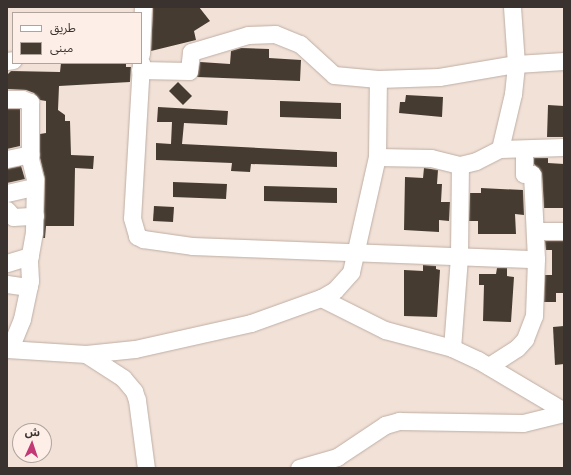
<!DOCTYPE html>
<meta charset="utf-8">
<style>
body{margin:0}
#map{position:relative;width:571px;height:475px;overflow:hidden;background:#f2e1d7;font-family:"Playfair Display","Noto Sans Arabic",serif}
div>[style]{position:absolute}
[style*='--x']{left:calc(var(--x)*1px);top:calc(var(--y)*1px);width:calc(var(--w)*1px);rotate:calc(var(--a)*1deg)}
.building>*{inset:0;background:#453b30}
.roads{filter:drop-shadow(0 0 1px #beaea4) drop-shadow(0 0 1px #beaea4)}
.minor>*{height:17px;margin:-8.5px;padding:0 8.5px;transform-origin:8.5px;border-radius:8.5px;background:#fff}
span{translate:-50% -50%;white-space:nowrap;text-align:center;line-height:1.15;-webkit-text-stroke:4px #fdefe7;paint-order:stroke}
.frame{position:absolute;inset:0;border:8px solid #39322f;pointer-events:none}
.legend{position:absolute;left:12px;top:12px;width:130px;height:52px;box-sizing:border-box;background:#fdefe7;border:1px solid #afa39d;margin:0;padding:5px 7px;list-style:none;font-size:12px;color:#39322f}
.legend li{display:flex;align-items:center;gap:8px;height:20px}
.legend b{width:20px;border:1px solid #afa39d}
.north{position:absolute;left:12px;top:423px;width:40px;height:40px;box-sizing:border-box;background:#fdefe7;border:1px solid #afa39d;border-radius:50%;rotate:3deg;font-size:11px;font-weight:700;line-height:16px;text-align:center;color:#39322f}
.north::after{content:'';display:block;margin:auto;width:14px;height:18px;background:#c23975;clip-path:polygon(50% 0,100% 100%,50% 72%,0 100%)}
</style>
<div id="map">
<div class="building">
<i style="clip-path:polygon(157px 7px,199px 7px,210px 21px,194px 31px,196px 40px,151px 51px,153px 8px)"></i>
<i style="clip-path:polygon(241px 48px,269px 49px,269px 58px,301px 60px,300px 81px,197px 77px,200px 62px,230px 64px,231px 51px)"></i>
<i style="clip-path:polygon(61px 63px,126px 63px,126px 67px,131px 67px,130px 82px,59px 86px,58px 110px,65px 115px,65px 121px,70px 121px,71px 155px,94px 156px,93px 169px,75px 168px,74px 226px,46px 226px,45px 238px,43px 238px,45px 179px,40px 158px,40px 134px,46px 133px,46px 101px,40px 100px,34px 93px,26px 90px,7px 89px,7px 75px,11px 71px,60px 72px)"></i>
<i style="clip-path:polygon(178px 82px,192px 96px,183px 105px,169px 91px)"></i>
<i style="clip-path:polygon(406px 95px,443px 97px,442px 117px,399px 113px,400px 102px,405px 102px)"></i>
<i style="clip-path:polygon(280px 101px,341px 103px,341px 119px,280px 117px)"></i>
<i style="clip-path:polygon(548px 105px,564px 106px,564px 137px,547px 137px)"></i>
<i style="clip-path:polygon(158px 107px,228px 111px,227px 125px,184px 123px,182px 144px,337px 152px,337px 167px,251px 164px,250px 172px,231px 171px,232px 163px,156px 160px,156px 143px,171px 144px,172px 122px,157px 122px)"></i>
<i style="clip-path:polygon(20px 109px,20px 146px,7px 149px,7px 109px)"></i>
<i style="clip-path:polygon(534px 158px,548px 158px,548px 163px,564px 164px,564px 208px,544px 208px,542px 173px,534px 164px)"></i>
<i style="clip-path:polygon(21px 166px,25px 179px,7px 183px,7px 169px)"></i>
<i style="clip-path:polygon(424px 168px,438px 170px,437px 184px,442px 184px,441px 202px,450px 202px,449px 221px,439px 220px,439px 232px,404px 230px,405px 177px,423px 178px)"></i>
<i style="clip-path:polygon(173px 182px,227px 184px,226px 199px,173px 197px)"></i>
<i style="clip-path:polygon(264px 186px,337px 188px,337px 203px,264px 201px)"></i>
<i style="clip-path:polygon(481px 188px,523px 190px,524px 215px,515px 214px,516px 234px,478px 234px,478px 221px,469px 221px,470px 193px,481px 193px)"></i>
<i style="clip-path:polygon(154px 206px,174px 207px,173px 222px,153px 221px)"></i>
<i style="clip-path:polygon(545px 241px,564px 241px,564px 293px,556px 293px,556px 302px,544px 302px,545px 275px,552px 275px,552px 250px,546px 250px)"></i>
<i style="clip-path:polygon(423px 265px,436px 266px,436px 269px,440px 270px,437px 317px,404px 316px,404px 270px,423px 271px)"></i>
<i style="clip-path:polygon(497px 268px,507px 268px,507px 276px,514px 277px,511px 322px,483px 321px,484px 285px,479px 285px,479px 274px,496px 274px)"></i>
<i style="clip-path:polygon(564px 326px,564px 364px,555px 365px,553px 327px)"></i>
</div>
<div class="roads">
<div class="minor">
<i style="--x:141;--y:54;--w:47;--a:-87.6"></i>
<i style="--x:7;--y:61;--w:6;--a:-9"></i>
<i style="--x:141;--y:63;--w:155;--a:93.3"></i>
<i style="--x:132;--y:218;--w:19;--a:74"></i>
<i style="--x:137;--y:236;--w:7;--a:27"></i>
<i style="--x:143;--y:239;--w:49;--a:8.1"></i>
<i style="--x:192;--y:246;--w:344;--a:2.2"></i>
<i style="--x:140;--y:70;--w:49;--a:1.2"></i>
<i style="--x:189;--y:71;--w:19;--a:-84"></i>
<i style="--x:191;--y:52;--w:59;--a:-16.6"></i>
<i style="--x:248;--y:35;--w:27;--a:-2"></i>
<i style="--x:275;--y:34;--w:27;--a:22"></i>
<i style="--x:300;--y:44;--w:46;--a:42.4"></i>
<i style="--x:334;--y:75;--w:44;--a:5.2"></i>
<i style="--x:378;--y:79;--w:61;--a:-1.9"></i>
<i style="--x:439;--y:77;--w:78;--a:-9.6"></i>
<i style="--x:516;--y:64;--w:48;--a:-3.6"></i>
<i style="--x:7;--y:99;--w:15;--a:0"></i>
<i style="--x:22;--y:99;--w:9;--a:21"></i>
<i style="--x:30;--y:102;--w:57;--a:90"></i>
<i style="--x:30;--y:159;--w:21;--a:76"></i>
<i style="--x:35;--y:179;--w:53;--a:91.1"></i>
<i style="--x:34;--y:232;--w:29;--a:100"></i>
<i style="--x:29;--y:261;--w:20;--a:87"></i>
<i style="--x:30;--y:281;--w:39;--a:102"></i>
<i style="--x:22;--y:319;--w:32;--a:112"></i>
<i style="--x:500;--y:149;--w:57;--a:-76.7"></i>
<i style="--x:513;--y:94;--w:30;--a:-84"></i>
<i style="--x:516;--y:64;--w:57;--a:-94"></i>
<i style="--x:377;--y:157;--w:54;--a:1.1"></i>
<i style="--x:431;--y:158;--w:30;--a:14"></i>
<i style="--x:460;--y:165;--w:16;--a:-14"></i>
<i style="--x:476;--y:161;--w:27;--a:-27"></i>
<i style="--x:500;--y:149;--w:64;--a:-1.8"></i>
<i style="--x:7;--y:159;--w:24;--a:-12"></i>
<i style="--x:7;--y:193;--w:28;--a:-13"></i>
<i style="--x:7;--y:210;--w:9;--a:49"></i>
<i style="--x:13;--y:217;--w:22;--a:-3"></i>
<i style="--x:535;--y:231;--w:29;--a:0"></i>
<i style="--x:7;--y:263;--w:24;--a:-17"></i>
<i style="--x:7;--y:284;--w:22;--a:8"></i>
<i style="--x:321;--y:298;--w:16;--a:-30"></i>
<i style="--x:335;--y:290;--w:24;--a:-48"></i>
<i style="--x:351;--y:272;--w:118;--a:-77.3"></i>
<i style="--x:377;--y:157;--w:78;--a:-89.3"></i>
<i style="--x:452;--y:348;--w:92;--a:-85.6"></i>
<i style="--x:459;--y:256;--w:91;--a:-89.4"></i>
<i style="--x:7;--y:349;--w:79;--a:3.6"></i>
<i style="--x:86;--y:354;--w:49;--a:-5.8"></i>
<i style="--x:135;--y:349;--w:119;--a:-12.6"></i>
<i style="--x:251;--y:323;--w:74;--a:-19.7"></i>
<i style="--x:321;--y:298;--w:72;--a:26.6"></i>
<i style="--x:385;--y:330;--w:69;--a:15"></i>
<i style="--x:452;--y:348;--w:29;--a:25"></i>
<i style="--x:478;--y:360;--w:100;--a:30.7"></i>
<i style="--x:86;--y:354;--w:44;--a:33"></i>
<i style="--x:123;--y:378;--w:17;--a:50"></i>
<i style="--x:134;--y:391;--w:9;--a:72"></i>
<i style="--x:137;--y:400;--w:69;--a:82.5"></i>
<i style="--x:489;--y:366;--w:33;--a:-33"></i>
<i style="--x:517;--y:348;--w:12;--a:-48"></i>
<i style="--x:525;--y:339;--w:25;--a:-69"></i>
<i style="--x:534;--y:316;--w:57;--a:-88"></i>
<i style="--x:536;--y:259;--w:85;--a:-92.7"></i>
<i style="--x:532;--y:174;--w:8;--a:180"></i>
<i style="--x:524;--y:174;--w:25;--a:-90"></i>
<i style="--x:299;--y:468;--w:40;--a:-16"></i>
<i style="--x:337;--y:457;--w:58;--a:-33.7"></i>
<i style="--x:385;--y:425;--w:15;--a:-16"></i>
<i style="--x:399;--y:421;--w:124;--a:0.9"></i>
<i style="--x:523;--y:423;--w:42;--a:-13.7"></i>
</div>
</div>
<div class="frame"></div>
<ul class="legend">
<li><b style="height:5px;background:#fff"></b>طريق</li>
<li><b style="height:11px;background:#453b30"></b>مبنى</li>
</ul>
<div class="north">ش</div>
</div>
